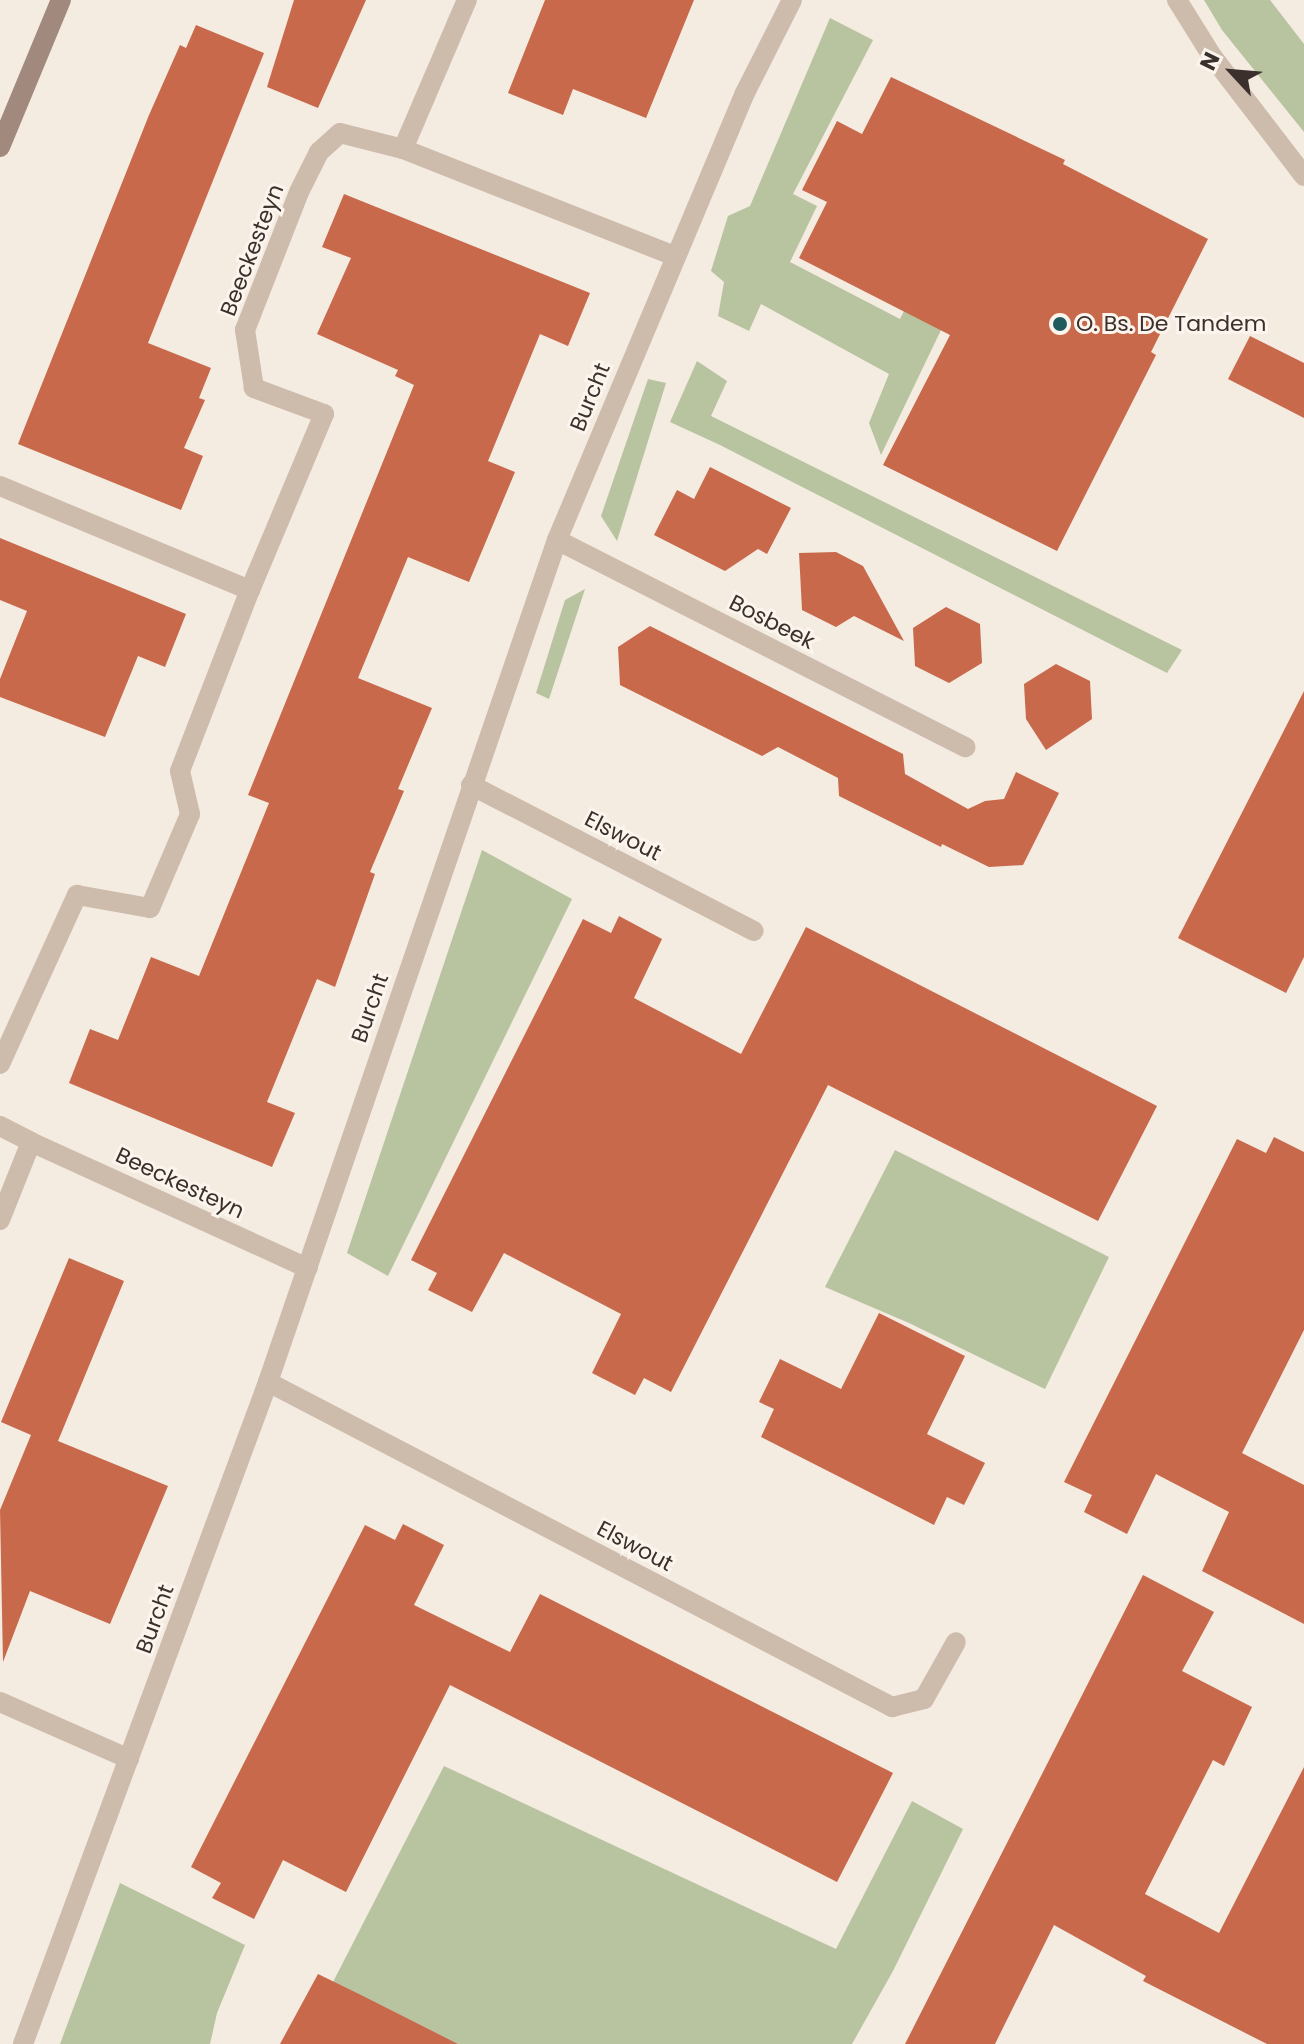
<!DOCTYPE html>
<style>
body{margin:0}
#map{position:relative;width:1304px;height:2044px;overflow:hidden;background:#f4ebe1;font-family:Poppins,sans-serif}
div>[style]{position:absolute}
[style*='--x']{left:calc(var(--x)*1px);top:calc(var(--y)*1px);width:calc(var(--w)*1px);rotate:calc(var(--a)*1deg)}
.green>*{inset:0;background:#b8c4a0}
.building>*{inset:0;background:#c8694b}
.lane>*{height:20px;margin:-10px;padding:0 10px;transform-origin:10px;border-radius:10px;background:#cdbbac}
.street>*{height:20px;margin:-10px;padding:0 10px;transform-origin:10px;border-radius:10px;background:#cdbbac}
.secondary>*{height:20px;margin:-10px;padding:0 10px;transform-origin:10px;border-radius:10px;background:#a18a7d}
.dots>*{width:22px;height:22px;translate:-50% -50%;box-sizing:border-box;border:4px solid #fbf5ee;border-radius:50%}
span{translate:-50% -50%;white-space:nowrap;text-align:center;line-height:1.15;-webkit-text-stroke:6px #fbf5ee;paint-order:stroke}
.street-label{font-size:22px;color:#3b302b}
.poi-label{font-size:22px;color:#3b302b}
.left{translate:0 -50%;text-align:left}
.north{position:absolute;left:1192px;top:32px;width:80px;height:80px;-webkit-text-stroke:6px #fbf5ee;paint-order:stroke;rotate:296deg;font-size:22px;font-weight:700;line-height:32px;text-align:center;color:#3b302b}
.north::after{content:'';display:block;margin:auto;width:28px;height:36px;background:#3b302b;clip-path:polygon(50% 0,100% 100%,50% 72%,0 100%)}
</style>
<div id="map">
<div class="green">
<i style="clip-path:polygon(1204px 0,1270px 0,1304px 44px,1304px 132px,1222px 30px)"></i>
<i style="clip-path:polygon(830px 18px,873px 40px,793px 194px,817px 206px,790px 262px,900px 319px,928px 263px,965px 280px,881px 455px,869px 423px,889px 374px,761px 304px,749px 331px,718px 316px,724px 282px,711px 271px,728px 216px,750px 206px)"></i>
<i style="clip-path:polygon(697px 361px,727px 381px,711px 416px,1182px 650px,1167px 673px,720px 445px,670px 422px)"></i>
<i style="clip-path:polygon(648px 379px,666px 383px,617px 541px,601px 516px)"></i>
<i style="clip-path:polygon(585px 589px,549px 699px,536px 693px,565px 600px)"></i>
<i style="clip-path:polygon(482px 850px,572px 899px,388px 1276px,347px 1253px)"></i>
<i style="clip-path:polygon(895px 1150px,1109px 1257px,1045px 1389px,909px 1323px,825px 1287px)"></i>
<i style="clip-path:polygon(444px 1766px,836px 1949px,912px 1801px,963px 1829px,893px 1971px,852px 2044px,457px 2044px,333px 1982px)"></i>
<i style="clip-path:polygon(120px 1883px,245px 1945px,217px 2013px,210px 2044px,60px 2044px)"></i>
</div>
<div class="building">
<i style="clip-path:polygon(294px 0,366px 0,318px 108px,267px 87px)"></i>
<i style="clip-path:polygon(545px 0,694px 0,646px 118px,573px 89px,563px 115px,508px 93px)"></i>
<i style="clip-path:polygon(196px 25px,264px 53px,148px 343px,211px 368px,199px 398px,205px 400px,184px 448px,203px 456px,181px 510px,18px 444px,149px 115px,180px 45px,186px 48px)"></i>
<i style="clip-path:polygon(891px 77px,1065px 160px,1063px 164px,1208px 239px,1151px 352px,1156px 355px,1057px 551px,883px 465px,950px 335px,799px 258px,827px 202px,802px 190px,837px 121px,862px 134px)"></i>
<i style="clip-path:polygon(344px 194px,590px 293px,568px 346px,540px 334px,488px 461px,515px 472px,469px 582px,408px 557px,358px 678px,432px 708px,398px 789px,404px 791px,370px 872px,375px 874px,335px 987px,317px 979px,267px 1102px,295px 1113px,272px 1167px,69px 1083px,90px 1029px,118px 1040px,151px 957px,199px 976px,269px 803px,248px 795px,414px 385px,395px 376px,398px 370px,317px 334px,351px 258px,322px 247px)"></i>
<i style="clip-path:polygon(1250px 336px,1304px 363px,1304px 418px,1228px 379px)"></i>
<i style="clip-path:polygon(710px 467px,791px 508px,767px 554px,758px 549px,725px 571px,654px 535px,677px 490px,694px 499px)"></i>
<i style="clip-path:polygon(0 538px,186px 614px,165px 667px,138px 656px,105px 737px,0 697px,0 679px,27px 611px,0 600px)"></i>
<i style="clip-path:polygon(836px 552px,863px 566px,904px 641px,854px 616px,836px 627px,802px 610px,799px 553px)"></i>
<i style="clip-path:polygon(946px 607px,980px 624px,982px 663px,949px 683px,915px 666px,913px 628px)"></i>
<i style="clip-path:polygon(650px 626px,903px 754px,905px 774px,968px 809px,985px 801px,1004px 799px,1016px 772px,1059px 793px,1023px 865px,989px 867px,942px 844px,941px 847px,839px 796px,838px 778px,778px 747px,762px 756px,620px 685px,618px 647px)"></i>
<i style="clip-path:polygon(1056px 664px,1090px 681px,1092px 719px,1046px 750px,1026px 719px,1024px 684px)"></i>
<i style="clip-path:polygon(1304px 691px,1304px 957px,1286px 993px,1178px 938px)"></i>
<i style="clip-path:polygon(619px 916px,662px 939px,634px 998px,741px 1054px,806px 927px,1157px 1106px,1098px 1221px,828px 1085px,671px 1392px,644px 1378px,635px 1395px,592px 1373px,621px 1314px,504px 1253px,472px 1312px,428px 1290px,437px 1273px,411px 1260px,583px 919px,611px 933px)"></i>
<i style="clip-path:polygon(1274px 1137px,1304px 1152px,1304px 1330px,1242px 1453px,1304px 1485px,1304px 1624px,1202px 1571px,1229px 1512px,1156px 1474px,1127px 1534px,1084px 1512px,1092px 1495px,1064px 1482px,1237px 1139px,1266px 1153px)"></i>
<i style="clip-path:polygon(69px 1258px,124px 1281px,58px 1441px,168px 1486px,110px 1624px,30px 1591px,3px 1662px,0 1510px,31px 1435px,1px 1422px)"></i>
<i style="clip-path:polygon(879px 1313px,965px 1356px,927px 1434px,985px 1463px,964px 1505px,947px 1497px,934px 1525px,761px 1437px,774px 1409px,759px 1402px,780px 1359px,841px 1389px)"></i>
<i style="clip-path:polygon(403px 1524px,444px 1545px,414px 1605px,510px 1652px,540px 1594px,893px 1773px,837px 1882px,450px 1685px,346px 1892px,283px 1860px,254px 1919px,212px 1898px,221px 1883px,191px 1867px,365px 1525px,395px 1540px)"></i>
<i style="clip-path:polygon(1143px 1575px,1214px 1612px,1182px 1671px,1252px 1707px,1224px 1766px,1213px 1760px,1145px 1894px,1219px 1933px,1304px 1767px,1304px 2044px,1267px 2044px,1143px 1981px,1146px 1976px,1054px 1925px,995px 2044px,905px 2044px)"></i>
<i style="clip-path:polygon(318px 1974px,361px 1995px,458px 2044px,280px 2044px)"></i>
</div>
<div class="lane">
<i style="--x:1177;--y:0;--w:66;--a:58"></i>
<i style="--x:1212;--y:56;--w:151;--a:52.5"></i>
<i style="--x:557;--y:540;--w:458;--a:26.9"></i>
</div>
<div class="street">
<i style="--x:403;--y:149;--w:162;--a:-66.8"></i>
<i style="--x:0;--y:486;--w:271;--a:22.6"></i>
<i style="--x:471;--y:785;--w:318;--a:27.3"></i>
<i style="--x:0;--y:1064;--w:186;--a:-65.5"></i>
<i style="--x:77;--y:895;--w:74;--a:10.1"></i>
<i style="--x:150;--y:908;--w:102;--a:-66.9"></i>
<i style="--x:190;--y:814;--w:44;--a:-103.1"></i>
<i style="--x:180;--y:771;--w:194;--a:-68.9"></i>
<i style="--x:250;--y:590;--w:191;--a:-67.2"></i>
<i style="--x:324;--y:414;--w:75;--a:-159.6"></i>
<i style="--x:254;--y:388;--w:59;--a:-98.8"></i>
<i style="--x:245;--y:330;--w:148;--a:-68.6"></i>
<i style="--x:299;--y:192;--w:45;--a:-63.4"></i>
<i style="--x:319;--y:152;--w:28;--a:-42"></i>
<i style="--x:340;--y:133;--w:65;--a:14.3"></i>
<i style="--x:403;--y:149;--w:292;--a:21.5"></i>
<i style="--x:0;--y:1126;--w:35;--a:27"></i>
<i style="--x:31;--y:1142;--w:84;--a:111.7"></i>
<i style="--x:31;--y:1142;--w:304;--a:24.5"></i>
<i style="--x:268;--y:1382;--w:704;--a:27.51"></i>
<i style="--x:892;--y:1707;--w:33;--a:-14"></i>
<i style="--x:924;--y:1699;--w:65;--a:-60.7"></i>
<i style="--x:0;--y:1702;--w:141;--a:23.8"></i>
<i style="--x:23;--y:2044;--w:706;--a:-69.69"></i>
<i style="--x:268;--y:1382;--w:890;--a:-71.06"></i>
<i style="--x:557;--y:540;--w:485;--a:-67.2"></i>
<i style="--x:745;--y:93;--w:104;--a:-63.2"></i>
</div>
<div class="secondary">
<i style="--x:0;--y:147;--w:159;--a:-67.5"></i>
</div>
<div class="dots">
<i style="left:1060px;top:324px;background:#1f5a5e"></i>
</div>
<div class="street-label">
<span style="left:252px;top:250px;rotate:-69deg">Beeckesteyn</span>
<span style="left:590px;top:397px;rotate:-68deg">Burcht</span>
<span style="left:772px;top:622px;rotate:27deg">Bosbeek</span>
<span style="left:623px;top:836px;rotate:27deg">Elswout</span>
<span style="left:370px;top:1008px;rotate:-71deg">Burcht</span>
<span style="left:180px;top:1183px;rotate:25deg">Beeckesteyn</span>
<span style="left:635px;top:1546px;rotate:28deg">Elswout</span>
<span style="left:155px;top:1619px;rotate:-70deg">Burcht</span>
</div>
<div class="poi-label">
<span class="left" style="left:1076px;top:324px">O. Bs. De Tandem</span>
</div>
<div class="north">N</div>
</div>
